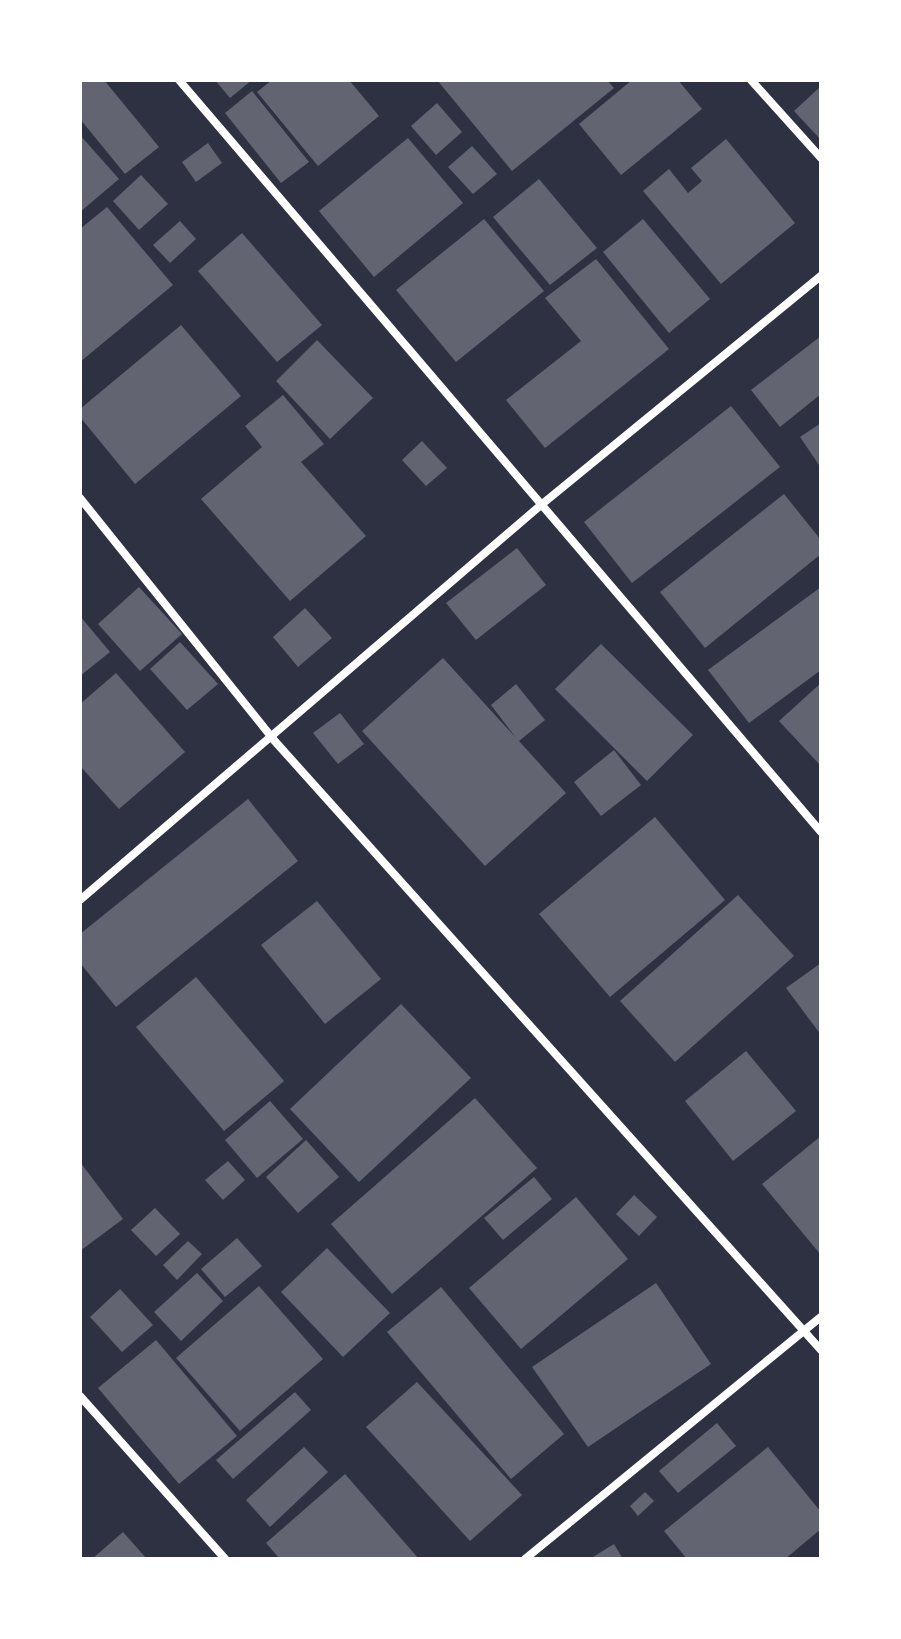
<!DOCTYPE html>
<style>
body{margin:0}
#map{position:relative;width:901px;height:1639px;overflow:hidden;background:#2d3142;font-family:"Space Grotesk",sans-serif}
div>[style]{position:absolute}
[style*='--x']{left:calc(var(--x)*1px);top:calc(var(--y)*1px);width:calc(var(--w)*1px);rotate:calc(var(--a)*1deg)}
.building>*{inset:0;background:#626471}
.minor>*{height:8px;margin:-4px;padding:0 4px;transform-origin:4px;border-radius:4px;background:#fff}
span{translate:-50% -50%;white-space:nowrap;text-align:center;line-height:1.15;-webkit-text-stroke:6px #fff;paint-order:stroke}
.frame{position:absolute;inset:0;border:82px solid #fff;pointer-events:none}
</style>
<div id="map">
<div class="building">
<i style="clip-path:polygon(80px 80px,104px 80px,159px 147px,125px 174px,80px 119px)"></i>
<i style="clip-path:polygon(215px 80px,252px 80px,230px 98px)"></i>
<i style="clip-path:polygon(272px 80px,349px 80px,379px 116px,318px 166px,257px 92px)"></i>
<i style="clip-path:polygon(437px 80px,607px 80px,614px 88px,512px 171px)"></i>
<i style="clip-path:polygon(632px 80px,678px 80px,702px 109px,621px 175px,579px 124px)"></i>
<i style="clip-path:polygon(821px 86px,821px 140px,794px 111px)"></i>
<i style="clip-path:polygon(252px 91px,309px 162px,281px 183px,225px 113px)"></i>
<i style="clip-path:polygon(437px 103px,462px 132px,436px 155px,411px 126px)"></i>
<i style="clip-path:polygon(80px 135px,119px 179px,80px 212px)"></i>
<i style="clip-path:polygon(408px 138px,463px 203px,374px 277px,319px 211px)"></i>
<i style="clip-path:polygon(726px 139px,795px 223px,721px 284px,643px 191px,669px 169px,688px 193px,702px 181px,691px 168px)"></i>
<i style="clip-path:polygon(208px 143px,222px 163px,196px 182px,182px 162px)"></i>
<i style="clip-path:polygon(472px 146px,497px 174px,473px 194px,448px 167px)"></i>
<i style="clip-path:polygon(141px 175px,168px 204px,139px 230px,113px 201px)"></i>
<i style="clip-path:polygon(539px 179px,597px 248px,550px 285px,493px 217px)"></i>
<i style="clip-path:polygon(107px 207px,173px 285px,80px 362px,80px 229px)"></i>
<i style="clip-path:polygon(484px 219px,544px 291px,456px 362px,396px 290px)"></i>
<i style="clip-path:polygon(643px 219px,710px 299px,669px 333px,603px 252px)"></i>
<i style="clip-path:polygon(180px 221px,196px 239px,170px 263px,153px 245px)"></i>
<i style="clip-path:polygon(242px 233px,322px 325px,277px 362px,198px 271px)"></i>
<i style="clip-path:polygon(596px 259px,669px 349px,545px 448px,506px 400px,581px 341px,545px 298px)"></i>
<i style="clip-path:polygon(181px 325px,241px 396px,135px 484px,80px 417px,80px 409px)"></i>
<i style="clip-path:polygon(821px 336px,821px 394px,780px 427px,751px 390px)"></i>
<i style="clip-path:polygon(317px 340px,373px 398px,330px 439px,276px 381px)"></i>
<i style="clip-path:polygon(283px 395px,324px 444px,301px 462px,366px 536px,290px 601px,201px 499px,262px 447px,245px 426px)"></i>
<i style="clip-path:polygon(731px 406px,780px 467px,632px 583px,584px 522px)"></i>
<i style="clip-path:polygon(821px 423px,821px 468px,800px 437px)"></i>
<i style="clip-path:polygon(422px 441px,447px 468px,426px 486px,402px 460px)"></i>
<i style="clip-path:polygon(784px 494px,821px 540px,821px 554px,705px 648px,660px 592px)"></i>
<i style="clip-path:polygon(517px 548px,546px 585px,476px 640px,446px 603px)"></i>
<i style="clip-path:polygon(139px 587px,182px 634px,140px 671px,98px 624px)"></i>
<i style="clip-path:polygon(821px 587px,821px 670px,749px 723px,708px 670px)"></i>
<i style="clip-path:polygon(305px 608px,332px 638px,298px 667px,273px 637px)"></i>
<i style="clip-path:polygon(80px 616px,110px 652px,80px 676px)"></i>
<i style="clip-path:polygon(180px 642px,218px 684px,187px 710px,150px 669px)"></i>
<i style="clip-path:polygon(601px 644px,693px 735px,647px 781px,555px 689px)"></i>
<i style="clip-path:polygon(443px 658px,516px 738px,491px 705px,516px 684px,545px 720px,519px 741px,566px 793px,485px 866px,362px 731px)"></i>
<i style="clip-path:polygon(116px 673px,185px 752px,119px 809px,80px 766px,80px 704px)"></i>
<i style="clip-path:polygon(821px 683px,821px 766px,779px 721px)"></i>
<i style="clip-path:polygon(340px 713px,364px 744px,338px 764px,313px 733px)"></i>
<i style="clip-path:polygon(614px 750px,641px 785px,601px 816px,574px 782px)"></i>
<i style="clip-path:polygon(248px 799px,298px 861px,116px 1007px,80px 963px,80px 934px)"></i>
<i style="clip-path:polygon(655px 817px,725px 900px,610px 997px,539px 914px)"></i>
<i style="clip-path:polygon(738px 895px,794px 956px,675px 1062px,620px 1001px)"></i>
<i style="clip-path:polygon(317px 901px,381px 979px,325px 1024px,261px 945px)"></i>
<i style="clip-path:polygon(821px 963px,821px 1035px,786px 988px)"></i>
<i style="clip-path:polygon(196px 977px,284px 1081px,224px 1131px,136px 1027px)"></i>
<i style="clip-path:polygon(401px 1004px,471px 1078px,359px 1182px,290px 1109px)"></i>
<i style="clip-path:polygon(746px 1051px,796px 1111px,733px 1161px,685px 1101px)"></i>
<i style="clip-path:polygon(475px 1098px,537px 1168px,392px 1294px,331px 1224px)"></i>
<i style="clip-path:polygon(270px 1101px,303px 1139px,257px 1178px,225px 1140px)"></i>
<i style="clip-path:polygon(821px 1136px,821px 1255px,762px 1184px)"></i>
<i style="clip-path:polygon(306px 1140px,339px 1177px,298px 1213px,266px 1177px)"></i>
<i style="clip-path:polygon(228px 1161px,245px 1180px,223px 1200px,205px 1180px)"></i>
<i style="clip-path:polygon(80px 1162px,123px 1219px,80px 1251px)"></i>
<i style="clip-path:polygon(534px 1177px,552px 1199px,503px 1240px,484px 1218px)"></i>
<i style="clip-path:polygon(634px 1195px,657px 1217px,639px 1236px,616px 1214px)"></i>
<i style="clip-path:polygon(576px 1197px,628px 1259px,521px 1349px,469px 1288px)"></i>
<i style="clip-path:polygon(155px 1208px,180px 1234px,156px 1256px,131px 1230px)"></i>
<i style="clip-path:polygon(237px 1238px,262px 1266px,225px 1297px,201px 1269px)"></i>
<i style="clip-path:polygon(188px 1241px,202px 1254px,177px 1280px,163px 1265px)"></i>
<i style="clip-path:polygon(327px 1248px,390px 1313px,343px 1357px,281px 1292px)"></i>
<i style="clip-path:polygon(197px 1273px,223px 1301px,181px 1341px,154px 1312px)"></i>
<i style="clip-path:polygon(656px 1283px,711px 1364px,588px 1447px,532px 1367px)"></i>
<i style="clip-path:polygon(259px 1286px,323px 1359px,240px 1431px,176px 1358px)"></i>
<i style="clip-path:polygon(441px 1287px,564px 1434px,511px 1479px,387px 1332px)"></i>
<i style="clip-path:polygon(120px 1289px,153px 1325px,122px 1352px,90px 1317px)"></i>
<i style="clip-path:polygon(156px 1340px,237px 1436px,179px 1484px,98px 1388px)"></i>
<i style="clip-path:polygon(417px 1382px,522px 1495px,470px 1541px,366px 1427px)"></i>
<i style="clip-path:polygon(295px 1392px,311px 1410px,233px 1479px,216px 1460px)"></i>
<i style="clip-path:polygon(717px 1423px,736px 1446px,678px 1493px,659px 1471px)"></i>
<i style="clip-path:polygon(304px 1447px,328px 1472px,270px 1527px,246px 1500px)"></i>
<i style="clip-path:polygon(768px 1447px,821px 1512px,821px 1529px,785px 1559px,687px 1559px,664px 1531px)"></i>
<i style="clip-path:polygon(345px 1474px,419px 1559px,280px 1559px,266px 1543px)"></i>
<i style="clip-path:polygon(645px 1492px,654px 1501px,638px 1516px,630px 1506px)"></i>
<i style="clip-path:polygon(123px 1532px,147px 1559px,92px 1559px)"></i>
<i style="clip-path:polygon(614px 1544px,623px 1559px,594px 1559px,593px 1557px)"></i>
</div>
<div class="minor">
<i style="--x:179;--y:80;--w:989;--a:49.51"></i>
<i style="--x:751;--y:80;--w:105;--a:48.1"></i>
<i style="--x:80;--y:498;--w:307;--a:51.3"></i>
<i style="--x:272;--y:738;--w:822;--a:48.11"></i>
<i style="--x:80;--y:900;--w:607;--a:-40.59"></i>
<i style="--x:541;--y:505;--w:362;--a:-39.3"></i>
<i style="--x:80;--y:1396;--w:218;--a:48.3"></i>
<i style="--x:525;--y:1559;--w:382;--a:-39.3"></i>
</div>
<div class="frame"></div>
</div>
